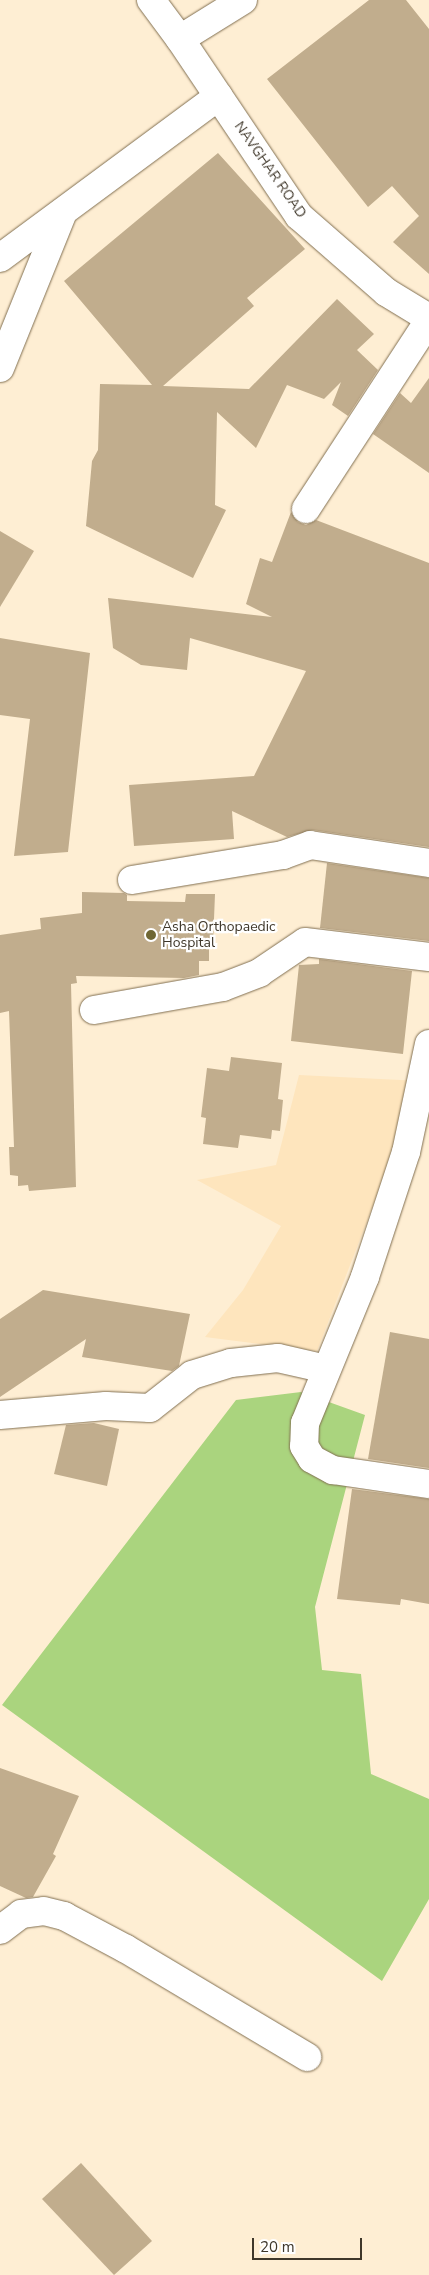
<!DOCTYPE html>
<style>
body{margin:0}
#map{position:relative;width:429px;height:2275px;overflow:hidden;background:#feeed3;font-family:"Nunito Sans",sans-serif}
div>[style]{position:absolute}
[style*='--x']{left:calc(var(--x)*1px);top:calc(var(--y)*1px);width:calc(var(--w)*1px);rotate:calc(var(--a)*1deg)}
.built>*{inset:0;background:#fee5bd}
.green>*{inset:0;background:#aad47e}
.building>*{inset:0;background:#c1ad8d}
.roads{filter:drop-shadow(0 0 1px #816f51) drop-shadow(0 0 1px #816f51)}
.minor>*{height:28px;margin:-14px;padding:0 14px;transform-origin:14px;border-radius:14px;background:#fff}
.major>*{height:28px;margin:-14px;padding:0 14px;transform-origin:14px;border-radius:14px;background:#fff}
.dots>*{width:14px;height:14px;translate:-50% -50%;box-sizing:border-box;border:2px solid #fff;border-radius:50%}
span{translate:-50% -50%;white-space:nowrap;text-align:center;line-height:1.15;-webkit-text-stroke:4.5px #fff;paint-order:stroke}
.street-label{font-size:14px;color:#3f372a}
.poi-label{font-size:14px;color:#3f372a}
.left{translate:0 -50%;text-align:left}
.scale{position:absolute;left:252px;top:2238px;width:110px;height:22px;box-sizing:border-box;border:2px solid #3f372a;border-top:0;padding-left:6px;font-size:15px;line-height:18px;white-space:nowrap;color:#3f372a;-webkit-text-stroke:4px #fff;paint-order:stroke}
</style>
<div id="map">
<div class="built">
<i style="clip-path:polygon(299px 1075px,421px 1081px,317px 1351px,205px 1337px,243px 1290px,281px 1226px,197px 1180px,276px 1165px)"></i>
</div>
<div class="green">
<i style="clip-path:polygon(301px 1392px,365px 1415px,315px 1607px,322px 1670px,361px 1674px,371px 1774px,429px 1799px,429px 1899px,382px 1981px,2px 1705px,236px 1400px)"></i>
</div>
<div class="building">
<i style="clip-path:polygon(369px 0,406px 0,429px 29px,429px 274px,393px 242px,419px 216px,392px 186px,368px 207px,267px 79px)"></i>
<i style="clip-path:polygon(218px 153px,305px 249px,247px 298px,254px 306px,163px 386px,249px 389px,337px 299px,374px 334px,357px 350px,378px 370px,348px 416px,332px 405px,341px 382px,324px 399px,287px 385px,256px 448px,217px 412px,215px 505px,226px 510px,193px 578px,86px 526px,92px 461px,98px 450px,100px 384px,152px 385px,64px 281px)"></i>
<i style="clip-path:polygon(429px 378px,429px 473px,373px 434px,400px 393px,411px 403px)"></i>
<i style="clip-path:polygon(291px 512px,298px 522px,306px 525px,316px 520px,429px 563px,429px 847px,312px 830px,287px 837px,232px 811px,234px 839px,134px 846px,129px 785px,254px 776px,306px 671px,190px 638px,187px 670px,141px 665px,113px 648px,108px 598px,272px 617px,246px 604px,260px 558px,272px 562px)"></i>
<i style="clip-path:polygon(0 531px,34px 551px,0 607px)"></i>
<i style="clip-path:polygon(0 638px,90px 653px,68px 852px,14px 856px,30px 719px,0 715px)"></i>
<i style="clip-path:polygon(327px 863px,429px 878px,429px 941px,320px 928px)"></i>
<i style="clip-path:polygon(82px 892px,124px 893px,127px 895px,127px 901px,185px 902px,186px 894px,215px 894px,213px 944px,209px 945px,209px 961px,199px 961px,199px 975px,184px 978px,76px 976px,77px 983px,71px 984px,76px 1187px,29px 1191px,28px 1185px,18px 1186px,18px 1176px,10px 1175px,9px 1147px,14px 1147px,9px 1011px,0 1013px,0 935px,41px 929px,40px 918px,82px 913px)"></i>
<i style="clip-path:polygon(319px 959px,412px 971px,403px 1054px,291px 1041px,299px 965px,319px 964px)"></i>
<i style="clip-path:polygon(231px 1057px,282px 1063px,278px 1099px,283px 1100px,280px 1131px,272px 1130px,271px 1139px,240px 1135px,238px 1148px,203px 1144px,206px 1118px,201px 1117px,207px 1068px,229px 1071px)"></i>
<i style="clip-path:polygon(43px 1290px,190px 1314px,179px 1366px,172px 1371px,82px 1357px,86px 1339px,0 1397px,0 1319px)"></i>
<i style="clip-path:polygon(390px 1332px,429px 1339px,429px 1468px,368px 1459px)"></i>
<i style="clip-path:polygon(94px 1423px,119px 1429px,107px 1486px,54px 1474px,66px 1425px)"></i>
<i style="clip-path:polygon(352px 1489px,429px 1499px,429px 1604px,401px 1599px,400px 1605px,337px 1599px)"></i>
<i style="clip-path:polygon(0 1768px,79px 1796px,53px 1854px,56px 1856px,33px 1897px,26px 1898px,0 1886px)"></i>
<i style="clip-path:polygon(81px 2163px,152px 2241px,114px 2275px,42px 2199px)"></i>
</div>
<div class="roads">
<div class="minor">
<i style="--x:151;--y:0;--w:49;--a:53.4"></i>
<i style="--x:0;--y:258;--w:272;--a:-36.5"></i>
<i style="--x:0;--y:368;--w:168;--a:-68"></i>
<i style="--x:306;--y:509;--w:225;--a:-56.9"></i>
<i style="--x:132;--y:880;--w:153;--a:-9.4"></i>
<i style="--x:283;--y:855;--w:29;--a:-20"></i>
<i style="--x:310;--y:845;--w:120;--a:8.6"></i>
<i style="--x:94;--y:1010;--w:131;--a:-10.1"></i>
<i style="--x:223;--y:987;--w:39;--a:-21"></i>
<i style="--x:259;--y:973;--w:55;--a:-34"></i>
<i style="--x:305;--y:942;--w:125;--a:6.9"></i>
<i style="--x:429;--y:1044;--w:110;--a:102"></i>
<i style="--x:406;--y:1152;--w:132;--a:108.2"></i>
<i style="--x:365;--y:1277;--w:158;--a:112.3"></i>
<i style="--x:305;--y:1423;--w:23;--a:92"></i>
<i style="--x:304;--y:1446;--w:15;--a:58"></i>
<i style="--x:312;--y:1459;--w:24;--a:28"></i>
<i style="--x:333;--y:1470;--w:97;--a:8.3"></i>
<i style="--x:0;--y:1415;--w:106;--a:-4.9"></i>
<i style="--x:106;--y:1406;--w:44;--a:2.6"></i>
<i style="--x:150;--y:1408;--w:53;--a:-38.2"></i>
<i style="--x:192;--y:1375;--w:41;--a:-17.1"></i>
<i style="--x:231;--y:1363;--w:47;--a:-6.1"></i>
<i style="--x:278;--y:1358;--w:49;--a:12.9"></i>
<i style="--x:0;--y:1930;--w:26;--a:-37"></i>
<i style="--x:21;--y:1914;--w:23;--a:-7"></i>
<i style="--x:44;--y:1911;--w:21;--a:14"></i>
<i style="--x:64;--y:1916;--w:70;--a:28"></i>
<i style="--x:126;--y:1949;--w:211;--a:30.8"></i>
</div>
<div class="major">
<i style="--x:243;--y:0;--w:74;--a:148.2"></i>
<i style="--x:180;--y:39;--w:213;--a:56.1"></i>
<i style="--x:299;--y:216;--w:116;--a:41.1"></i>
<i style="--x:386;--y:292;--w:50;--a:31.2"></i>
</div>
</div>
<div class="dots">
<i style="left:151px;top:935px;background:#6f6734"></i>
</div>
<div class="street-label">
<span style="left:270px;top:170px;rotate:55deg">NAVGHAR ROAD</span>
</div>
<div class="poi-label">
<span class="left" style="left:162px;top:935px">Asha Orthopaedic<br>Hospital</span>
</div>
<div class="scale">20 m</div>
</div>
